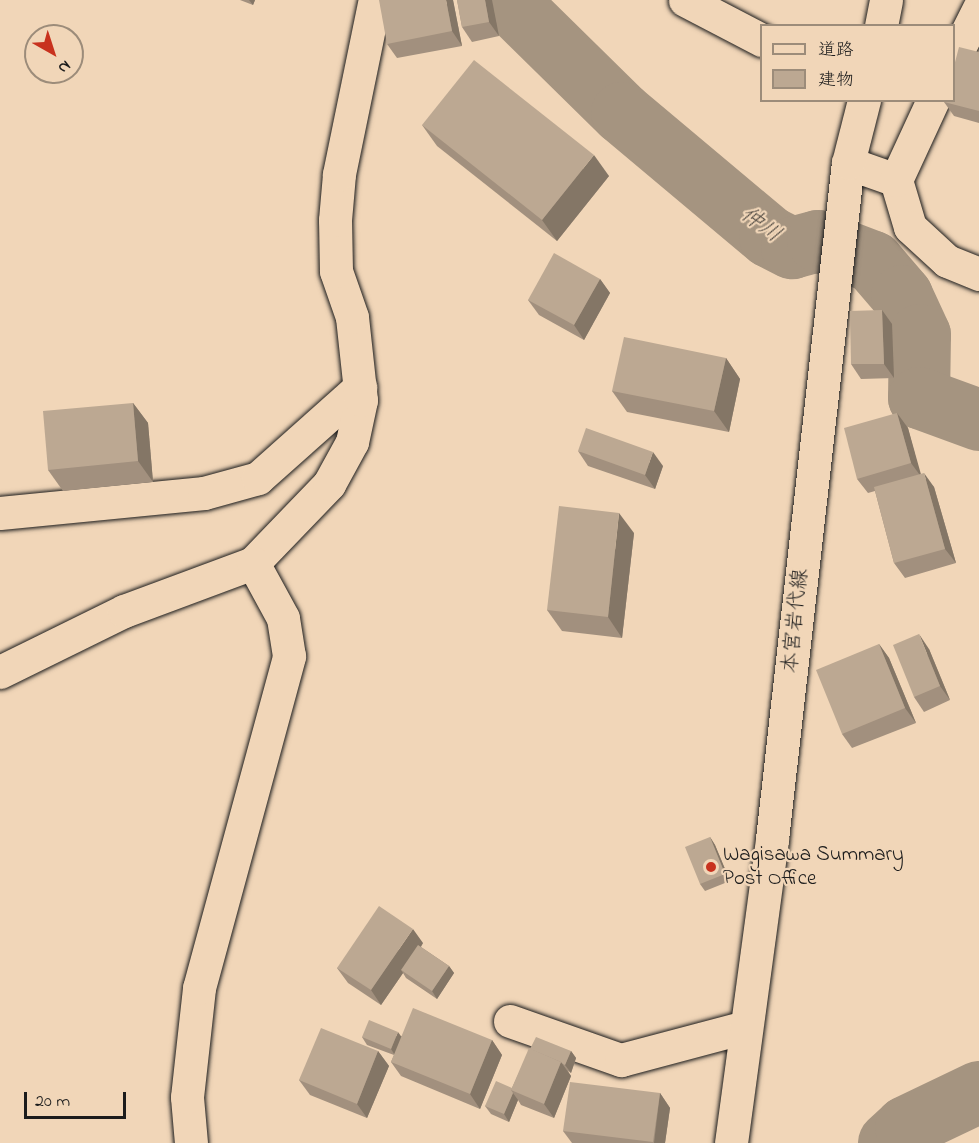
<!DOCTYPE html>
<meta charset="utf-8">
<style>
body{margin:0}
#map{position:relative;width:979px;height:1143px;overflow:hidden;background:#f1d6b8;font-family:"Indie Flower","Klee One",sans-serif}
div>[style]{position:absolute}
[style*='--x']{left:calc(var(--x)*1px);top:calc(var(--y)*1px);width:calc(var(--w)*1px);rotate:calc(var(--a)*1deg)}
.river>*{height:62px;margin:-31px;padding:0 31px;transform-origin:31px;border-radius:31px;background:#a59480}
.roads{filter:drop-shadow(0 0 2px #1c1c1c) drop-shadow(0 0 2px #1c1c1c)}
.minor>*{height:33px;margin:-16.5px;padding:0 16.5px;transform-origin:16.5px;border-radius:16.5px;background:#f1d6b8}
.major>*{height:33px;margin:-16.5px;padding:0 16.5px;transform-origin:16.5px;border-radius:16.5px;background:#f1d6b8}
.wall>*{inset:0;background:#a2907e}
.shaded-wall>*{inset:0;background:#847666}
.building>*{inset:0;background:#bca892}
.dots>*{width:16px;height:16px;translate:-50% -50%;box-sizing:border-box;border:3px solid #f1d6b8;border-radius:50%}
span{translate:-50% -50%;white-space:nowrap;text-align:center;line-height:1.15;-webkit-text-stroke:4.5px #f1d6b8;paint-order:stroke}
.street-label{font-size:21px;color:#1c1c1c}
.poi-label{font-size:21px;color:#1c1c1c}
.left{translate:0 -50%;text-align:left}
.water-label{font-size:22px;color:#4c463f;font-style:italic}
.legend{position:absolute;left:760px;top:24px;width:195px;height:78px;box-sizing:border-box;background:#f1d6b8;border:2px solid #9c8c7a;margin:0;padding:8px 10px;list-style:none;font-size:18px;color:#1c1c1c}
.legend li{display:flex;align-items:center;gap:12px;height:30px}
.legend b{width:30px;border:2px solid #9c8c7a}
.north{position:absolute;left:24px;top:24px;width:60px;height:60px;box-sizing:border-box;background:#f1d6b8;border:2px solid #9c8c7a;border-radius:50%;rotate:141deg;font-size:16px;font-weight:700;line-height:24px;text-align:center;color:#1c1c1c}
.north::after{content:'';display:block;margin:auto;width:21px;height:27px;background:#c8321e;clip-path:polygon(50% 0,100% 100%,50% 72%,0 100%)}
.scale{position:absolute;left:24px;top:1092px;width:102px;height:27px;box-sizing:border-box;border:3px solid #1c1c1c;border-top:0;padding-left:8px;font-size:18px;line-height:21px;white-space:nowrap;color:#1c1c1c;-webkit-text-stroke:4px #f1d6b8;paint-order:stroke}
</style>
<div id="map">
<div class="river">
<i style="--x:507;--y:0;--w:161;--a:44.5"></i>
<i style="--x:622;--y:113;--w:193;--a:40"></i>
<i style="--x:770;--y:237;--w:25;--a:27"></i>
<i style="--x:792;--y:248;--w:27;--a:-15"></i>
<i style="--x:818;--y:241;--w:59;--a:20.9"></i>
<i style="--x:873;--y:262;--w:45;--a:49.5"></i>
<i style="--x:902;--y:296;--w:43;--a:65.2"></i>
<i style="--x:920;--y:335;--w:63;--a:90.9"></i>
<i style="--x:919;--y:398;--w:64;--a:20.1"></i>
<i style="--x:889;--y:1143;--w:23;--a:-43"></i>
<i style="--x:906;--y:1127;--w:81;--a:-25.6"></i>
</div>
<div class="roads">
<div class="minor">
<i style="--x:685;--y:0;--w:87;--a:27.5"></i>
<i style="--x:954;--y:58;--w:56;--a:-63.4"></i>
<i style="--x:848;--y:163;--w:51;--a:19.5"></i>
<i style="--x:896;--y:180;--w:49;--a:73.4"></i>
<i style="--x:910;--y:227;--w:50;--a:42.6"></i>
<i style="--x:947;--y:261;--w:35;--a:22"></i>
<i style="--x:896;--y:180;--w:88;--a:-65.2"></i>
<i style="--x:0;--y:513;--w:205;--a:-5.6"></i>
<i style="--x:204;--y:493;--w:56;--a:-15.5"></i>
<i style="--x:258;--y:478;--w:137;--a:-41.7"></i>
<i style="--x:0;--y:672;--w:138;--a:-26.2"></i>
<i style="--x:124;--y:611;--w:138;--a:-20.4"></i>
<i style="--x:253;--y:563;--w:110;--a:-46.1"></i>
<i style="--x:329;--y:484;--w:48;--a:-61.3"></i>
<i style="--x:352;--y:442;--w:43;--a:-77.9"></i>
<i style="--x:361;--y:400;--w:83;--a:-96.2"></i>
<i style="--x:352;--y:317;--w:49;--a:-109.2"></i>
<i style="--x:336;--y:271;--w:51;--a:-91.1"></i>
<i style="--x:335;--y:220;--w:46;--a:-85"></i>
<i style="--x:339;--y:174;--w:175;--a:-78.4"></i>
<i style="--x:510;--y:1021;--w:118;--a:19.4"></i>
<i style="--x:621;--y:1060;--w:128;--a:-14.9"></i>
<i style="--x:191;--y:1143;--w:46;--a:-95"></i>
<i style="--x:187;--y:1097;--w:110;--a:-83.7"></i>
<i style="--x:199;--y:988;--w:344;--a:-74.8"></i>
<i style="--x:289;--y:656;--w:38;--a:-99"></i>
<i style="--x:283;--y:618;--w:63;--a:-118.6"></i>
</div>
<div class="major">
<i style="--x:881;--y:26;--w:26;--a:-79"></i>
<i style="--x:731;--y:1143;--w:307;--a:-82.3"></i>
<i style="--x:772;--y:839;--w:680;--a:-83.59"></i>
<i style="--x:848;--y:163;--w:65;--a:-75.7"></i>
</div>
</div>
<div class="wall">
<i style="clip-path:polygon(240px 0,255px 0,253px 5px)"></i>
<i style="clip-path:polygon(453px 0,462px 46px,397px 58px,387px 44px)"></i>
<i style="clip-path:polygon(457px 0,492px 0,499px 36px,472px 42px,462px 27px)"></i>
<i style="clip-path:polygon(979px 52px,979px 123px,954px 116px,944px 102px)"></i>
<i style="clip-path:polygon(422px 125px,609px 176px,557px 241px,437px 146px)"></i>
<i style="clip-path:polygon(600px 279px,610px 293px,584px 340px,539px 315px,528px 300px)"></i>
<i style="clip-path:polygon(882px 310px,892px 324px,894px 378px,861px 379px,851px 364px)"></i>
<i style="clip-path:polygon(726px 358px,740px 379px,729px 432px,627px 412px,612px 391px)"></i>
<i style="clip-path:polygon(133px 403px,148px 423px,153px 482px,63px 491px,48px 470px)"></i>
<i style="clip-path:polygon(897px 413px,908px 428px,920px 474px,934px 487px,956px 563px,905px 578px,894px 563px,875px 491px,868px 493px,857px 479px)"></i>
<i style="clip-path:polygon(578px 451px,663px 466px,655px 489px,588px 466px)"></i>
<i style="clip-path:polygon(634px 533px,622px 638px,562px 631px,547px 610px)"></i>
<i style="clip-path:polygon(879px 644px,889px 658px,916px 723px,852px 748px,842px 734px)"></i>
<i style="clip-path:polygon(929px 649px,950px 700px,924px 712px,914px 697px)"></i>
<i style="clip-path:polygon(710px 837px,715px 845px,730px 881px,705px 891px,700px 884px)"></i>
<i style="clip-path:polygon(423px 943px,421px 947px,449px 966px,454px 973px,437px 999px,406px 978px,403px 973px,381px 1005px,348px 983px,337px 968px)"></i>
<i style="clip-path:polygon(401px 1036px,492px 1040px,502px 1055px,480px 1109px,401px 1076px,391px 1062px,394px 1055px,367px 1045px,362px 1037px)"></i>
<i style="clip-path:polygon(530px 1049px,571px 1051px,576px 1058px,571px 1073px,568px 1071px,571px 1076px,554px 1118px,521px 1105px,518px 1100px,509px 1122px,491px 1114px,485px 1106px,512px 1088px)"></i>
<i style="clip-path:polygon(378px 1051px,389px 1066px,367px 1118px,310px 1095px,299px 1080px)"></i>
<i style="clip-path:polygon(660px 1093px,670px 1108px,665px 1143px,572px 1143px,563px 1131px)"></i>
</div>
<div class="shaded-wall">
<i style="clip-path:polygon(249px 0,255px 0,253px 5px)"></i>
<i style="clip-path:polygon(446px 0,453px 0,462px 46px,452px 31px)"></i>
<i style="clip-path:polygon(485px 0,492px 0,499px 36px,489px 22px)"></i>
<i style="clip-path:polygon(594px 155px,609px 176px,557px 241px,542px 220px)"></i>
<i style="clip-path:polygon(600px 279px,610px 293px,584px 340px,574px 325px)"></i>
<i style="clip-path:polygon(882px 310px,892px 324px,894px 378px,884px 364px)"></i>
<i style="clip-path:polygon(726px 358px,740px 379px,729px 432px,714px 411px)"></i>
<i style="clip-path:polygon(133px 403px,148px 423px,153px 482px,138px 461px)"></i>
<i style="clip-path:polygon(897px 413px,908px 428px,922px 478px,911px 463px)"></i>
<i style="clip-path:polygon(653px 452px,663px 466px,655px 489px,645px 475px)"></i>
<i style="clip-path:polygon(924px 473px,934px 487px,956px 563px,945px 549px)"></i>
<i style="clip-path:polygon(619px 513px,634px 533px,622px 638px,608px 617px)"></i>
<i style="clip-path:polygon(919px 634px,929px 649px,950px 700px,940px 686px)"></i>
<i style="clip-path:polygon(879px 644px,889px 658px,916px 723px,905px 708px)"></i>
<i style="clip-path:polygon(710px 837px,715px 845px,730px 881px,725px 874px)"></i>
<i style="clip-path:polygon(413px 929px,423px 943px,404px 972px,401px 970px,403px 973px,381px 1005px,371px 990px)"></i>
<i style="clip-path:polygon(449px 966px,454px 973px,437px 999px,432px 991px)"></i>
<i style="clip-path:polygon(398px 1032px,403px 1039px,396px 1057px,391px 1049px)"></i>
<i style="clip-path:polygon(492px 1040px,502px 1055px,480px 1109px,470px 1094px)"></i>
<i style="clip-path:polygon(378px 1051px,389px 1066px,367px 1118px,357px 1104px)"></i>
<i style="clip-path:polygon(571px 1051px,576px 1058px,571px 1073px,565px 1065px)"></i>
<i style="clip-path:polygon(561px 1062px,571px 1076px,554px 1118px,544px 1104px)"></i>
<i style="clip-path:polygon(513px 1093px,518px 1100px,509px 1122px,504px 1114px)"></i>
<i style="clip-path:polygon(660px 1093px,670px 1108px,665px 1143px,654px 1143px)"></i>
</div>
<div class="building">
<i style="clip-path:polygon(379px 0,446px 0,452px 31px,387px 44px)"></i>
<i style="clip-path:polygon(457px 0,485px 0,489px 22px,462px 27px)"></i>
<i style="clip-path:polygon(959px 47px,979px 52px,979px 111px,944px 102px,944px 100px,954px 100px,954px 66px)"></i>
<i style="clip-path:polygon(474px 60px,594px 155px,542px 220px,422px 125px)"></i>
<i style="clip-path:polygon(554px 253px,600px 279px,574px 325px,528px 300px)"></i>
<i style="clip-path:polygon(882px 310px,884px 364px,851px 364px,850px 311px)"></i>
<i style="clip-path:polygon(624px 337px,726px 358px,714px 411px,612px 391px)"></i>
<i style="clip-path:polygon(133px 403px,138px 461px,48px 470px,43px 411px)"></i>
<i style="clip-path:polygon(897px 413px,911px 463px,857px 479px,844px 428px)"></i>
<i style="clip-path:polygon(586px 428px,653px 452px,645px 475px,578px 451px)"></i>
<i style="clip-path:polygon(924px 473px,945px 549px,894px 563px,874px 487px)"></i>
<i style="clip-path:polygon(559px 506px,619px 513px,608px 617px,547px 610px)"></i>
<i style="clip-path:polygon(919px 634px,940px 686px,914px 697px,893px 645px)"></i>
<i style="clip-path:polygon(879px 644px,905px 708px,842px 734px,816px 670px)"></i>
<i style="clip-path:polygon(710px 837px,725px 874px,700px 884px,685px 847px)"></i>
<i style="clip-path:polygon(379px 906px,413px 929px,371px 990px,337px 968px)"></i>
<i style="clip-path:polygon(418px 945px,449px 966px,432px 991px,401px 970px)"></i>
<i style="clip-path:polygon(413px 1008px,492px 1040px,470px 1094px,391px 1062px)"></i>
<i style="clip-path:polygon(369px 1020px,398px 1032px,391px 1049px,362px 1037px)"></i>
<i style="clip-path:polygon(321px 1028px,378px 1051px,357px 1104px,299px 1080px)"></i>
<i style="clip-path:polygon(536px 1037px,571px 1051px,565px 1065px,563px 1064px,561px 1062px,530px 1049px)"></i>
<i style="clip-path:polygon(529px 1048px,561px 1062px,544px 1104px,511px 1090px)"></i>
<i style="clip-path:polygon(496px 1081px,512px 1088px,511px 1090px,513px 1093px,504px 1114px,485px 1106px)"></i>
<i style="clip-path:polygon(570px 1082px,660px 1093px,653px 1142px,563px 1131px)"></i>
</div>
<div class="dots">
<i style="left:711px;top:867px;background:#c8321e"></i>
</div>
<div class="street-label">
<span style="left:796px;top:621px;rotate:-84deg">本宮岩代線</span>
</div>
<div class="poi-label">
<span class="left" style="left:723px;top:867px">Wagisawa Summary<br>Post Office</span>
</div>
<div class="water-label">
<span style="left:760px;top:226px;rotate:36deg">仲川</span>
</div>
<ul class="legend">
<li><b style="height:8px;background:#f1d6b8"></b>道路</li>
<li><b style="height:16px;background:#bca892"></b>建物</li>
</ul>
<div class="north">N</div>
<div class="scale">20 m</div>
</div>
